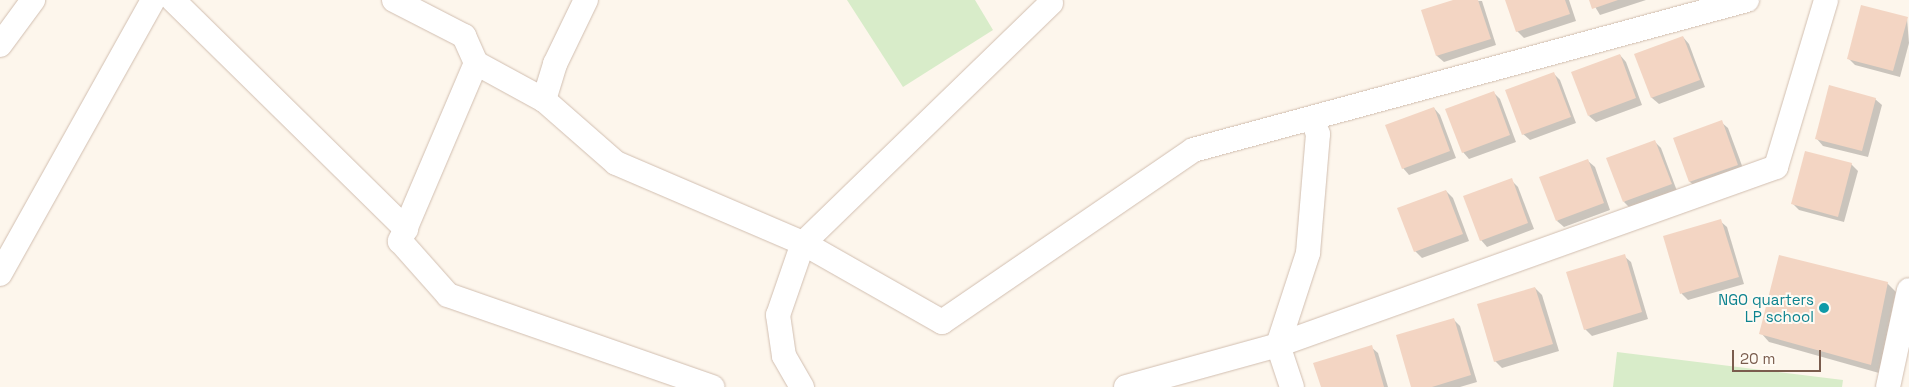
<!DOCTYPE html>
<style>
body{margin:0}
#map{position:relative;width:1909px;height:387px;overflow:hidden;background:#fdf6ec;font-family:"Space Grotesk",sans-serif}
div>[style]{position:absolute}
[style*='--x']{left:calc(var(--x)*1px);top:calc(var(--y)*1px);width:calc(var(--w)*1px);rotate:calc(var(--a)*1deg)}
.green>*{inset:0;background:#d8ecc9}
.shadow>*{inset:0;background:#0003}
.building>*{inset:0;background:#f3d5c3}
.roads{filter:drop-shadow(0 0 1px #d1beb0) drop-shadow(0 0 1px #d1beb0)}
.street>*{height:24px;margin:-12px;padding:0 12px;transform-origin:12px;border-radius:12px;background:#fff}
.dots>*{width:14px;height:14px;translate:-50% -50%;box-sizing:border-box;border:2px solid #fffaf3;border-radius:50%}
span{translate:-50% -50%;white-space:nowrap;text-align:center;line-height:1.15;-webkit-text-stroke:4px #fffaf3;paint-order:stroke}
.culture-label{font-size:15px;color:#0d838f}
.right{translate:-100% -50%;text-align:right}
.scale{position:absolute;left:1732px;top:350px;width:89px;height:22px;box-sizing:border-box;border:2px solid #7a5c4d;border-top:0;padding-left:6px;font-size:15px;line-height:18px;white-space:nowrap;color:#7a5c4d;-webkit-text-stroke:4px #fffaf3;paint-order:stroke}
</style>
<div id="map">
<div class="green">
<i style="clip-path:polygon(847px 0,975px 0,993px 30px,903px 87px)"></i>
<i style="clip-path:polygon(1617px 352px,1843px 380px,1842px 387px,1613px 387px)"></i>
</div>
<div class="shadow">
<i style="clip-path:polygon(1457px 0,1482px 1px,1496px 45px,1444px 62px,1437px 56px,1422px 11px)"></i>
<i style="clip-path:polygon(1506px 0,1569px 0,1576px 21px,1524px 38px,1517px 31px)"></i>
<i style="clip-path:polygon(1591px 0,1646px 0,1600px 15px)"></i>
<i style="clip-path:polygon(1907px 18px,1909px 43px,1900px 77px,1855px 65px,1848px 58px)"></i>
<i style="clip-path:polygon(1683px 37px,1689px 44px,1705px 87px,1659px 104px,1652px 98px,1636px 55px)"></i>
<i style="clip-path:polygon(1620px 55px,1626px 62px,1642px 105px,1596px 122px,1589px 116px)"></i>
<i style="clip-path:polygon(1554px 74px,1560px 80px,1576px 123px,1530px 140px,1523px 134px)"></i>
<i style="clip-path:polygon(1493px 92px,1500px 99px,1516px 142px,1469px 159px,1463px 152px)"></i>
<i style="clip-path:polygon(1875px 99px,1882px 105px,1868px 157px,1823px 146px,1817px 139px)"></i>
<i style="clip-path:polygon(1434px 108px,1440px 115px,1456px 158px,1409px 175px,1403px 168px)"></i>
<i style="clip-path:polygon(1721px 122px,1728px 128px,1744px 171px,1697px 188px,1690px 182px,1674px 139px)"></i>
<i style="clip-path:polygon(1655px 142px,1661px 148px,1677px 191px,1630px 208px,1624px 202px)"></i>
<i style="clip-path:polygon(1588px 161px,1595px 167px,1610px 210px,1564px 227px,1557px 221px)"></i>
<i style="clip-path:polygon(1851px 164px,1858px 171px,1844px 222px,1799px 210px,1793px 204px)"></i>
<i style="clip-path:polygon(1511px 180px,1518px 187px,1534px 229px,1487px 247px,1481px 240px)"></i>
<i style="clip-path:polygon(1446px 191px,1453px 198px,1469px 241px,1422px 258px,1415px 251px)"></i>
<i style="clip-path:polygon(1720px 221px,1727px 227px,1744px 284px,1688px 300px,1682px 294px,1664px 237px)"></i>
<i style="clip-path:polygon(1624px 256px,1631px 262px,1648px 319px,1592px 336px,1585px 329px)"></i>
<i style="clip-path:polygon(1887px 283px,1896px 292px,1879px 373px,1769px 342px,1761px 333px)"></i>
<i style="clip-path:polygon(1535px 288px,1542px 295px,1559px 351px,1502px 368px,1495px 361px)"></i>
<i style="clip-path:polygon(1453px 319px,1460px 326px,1477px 382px,1460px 387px,1413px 387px)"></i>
<i style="clip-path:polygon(1371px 347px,1378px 353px,1388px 387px,1322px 387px)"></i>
</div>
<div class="building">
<i style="clip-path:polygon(1453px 0,1478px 0,1491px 39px,1436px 56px,1421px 10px)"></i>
<i style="clip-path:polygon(1505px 0,1565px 0,1570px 14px,1516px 32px)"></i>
<i style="clip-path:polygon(1589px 0,1618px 0,1592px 9px)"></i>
<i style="clip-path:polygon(1861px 5px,1908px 17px,1893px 71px,1847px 59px)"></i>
<i style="clip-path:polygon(1683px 36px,1700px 80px,1651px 98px,1634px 54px)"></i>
<i style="clip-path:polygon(1620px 54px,1636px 98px,1588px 116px,1571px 72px)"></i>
<i style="clip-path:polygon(1554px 72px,1571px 117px,1522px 135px,1505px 90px)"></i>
<i style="clip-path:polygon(1829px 85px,1876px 98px,1862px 151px,1815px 139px)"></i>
<i style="clip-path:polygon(1494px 91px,1510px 135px,1462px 153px,1445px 109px)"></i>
<i style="clip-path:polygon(1434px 107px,1450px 151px,1402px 169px,1385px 125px)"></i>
<i style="clip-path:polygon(1722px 120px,1738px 165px,1689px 182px,1673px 138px)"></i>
<i style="clip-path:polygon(1655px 140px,1672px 184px,1623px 202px,1606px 158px)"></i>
<i style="clip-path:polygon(1805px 151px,1852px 163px,1838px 217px,1791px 204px)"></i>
<i style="clip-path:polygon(1588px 159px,1604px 203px,1556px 221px,1539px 177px)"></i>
<i style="clip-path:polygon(1512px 178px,1528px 223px,1480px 241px,1463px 196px)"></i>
<i style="clip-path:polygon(1446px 190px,1463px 234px,1414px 252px,1397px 208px)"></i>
<i style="clip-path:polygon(1721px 219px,1739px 277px,1680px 294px,1663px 236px)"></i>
<i style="clip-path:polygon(1625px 254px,1642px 312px,1584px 330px,1566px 272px)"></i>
<i style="clip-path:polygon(1779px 255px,1888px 282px,1871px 365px,1759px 334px)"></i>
<i style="clip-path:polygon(1535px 287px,1553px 344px,1494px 362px,1477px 304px)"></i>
<i style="clip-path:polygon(1454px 318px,1471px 375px,1432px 387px,1411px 387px,1396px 335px)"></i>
<i style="clip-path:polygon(1372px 345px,1384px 387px,1321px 387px,1313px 363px)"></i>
</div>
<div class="roads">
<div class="street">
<i style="--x:173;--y:0;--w:327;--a:44.5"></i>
<i style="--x:394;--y:0;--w:79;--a:27.2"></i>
<i style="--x:464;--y:36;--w:30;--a:66"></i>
<i style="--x:476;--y:63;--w:194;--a:113.1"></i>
<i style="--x:400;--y:241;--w:72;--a:48.4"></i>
<i style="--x:448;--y:295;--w:280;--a:19.2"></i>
<i style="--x:1051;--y:3;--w:345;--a:135.9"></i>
<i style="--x:803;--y:243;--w:160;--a:29.6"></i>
<i style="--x:942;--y:322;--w:304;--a:-34.4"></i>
<i style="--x:1193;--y:150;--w:574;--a:-15.15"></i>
<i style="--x:0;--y:45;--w:56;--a:-53.7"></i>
<i style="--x:476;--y:63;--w:77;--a:28.6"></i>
<i style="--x:544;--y:100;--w:96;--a:41.2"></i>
<i style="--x:616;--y:163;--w:203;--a:23.2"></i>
<i style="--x:803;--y:243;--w:76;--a:109.1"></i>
<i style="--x:778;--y:315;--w:41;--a:81.7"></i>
<i style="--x:784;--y:356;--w:36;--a:60"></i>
<i style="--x:544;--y:100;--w:38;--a:-73"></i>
<i style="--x:555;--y:64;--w:71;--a:-64.2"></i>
<i style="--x:0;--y:274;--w:314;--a:-60.8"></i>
<i style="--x:1278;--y:345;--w:529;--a:-19.67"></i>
<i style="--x:1776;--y:167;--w:174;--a:-73.3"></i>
<i style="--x:1278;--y:345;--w:97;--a:-71.9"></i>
<i style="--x:1308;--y:253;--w:119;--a:-85.2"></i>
<i style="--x:1318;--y:134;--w:17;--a:-111"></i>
<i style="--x:1126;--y:387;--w:158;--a:-15.4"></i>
<i style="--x:1278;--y:345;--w:44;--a:71.6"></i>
<i style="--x:1888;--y:387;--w:99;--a:-77.8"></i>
</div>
</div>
<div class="dots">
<i style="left:1824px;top:308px;background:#0f9aa8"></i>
</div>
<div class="culture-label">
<span class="right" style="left:1814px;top:308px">NGO quarters<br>LP school</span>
</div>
<div class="scale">20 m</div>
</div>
